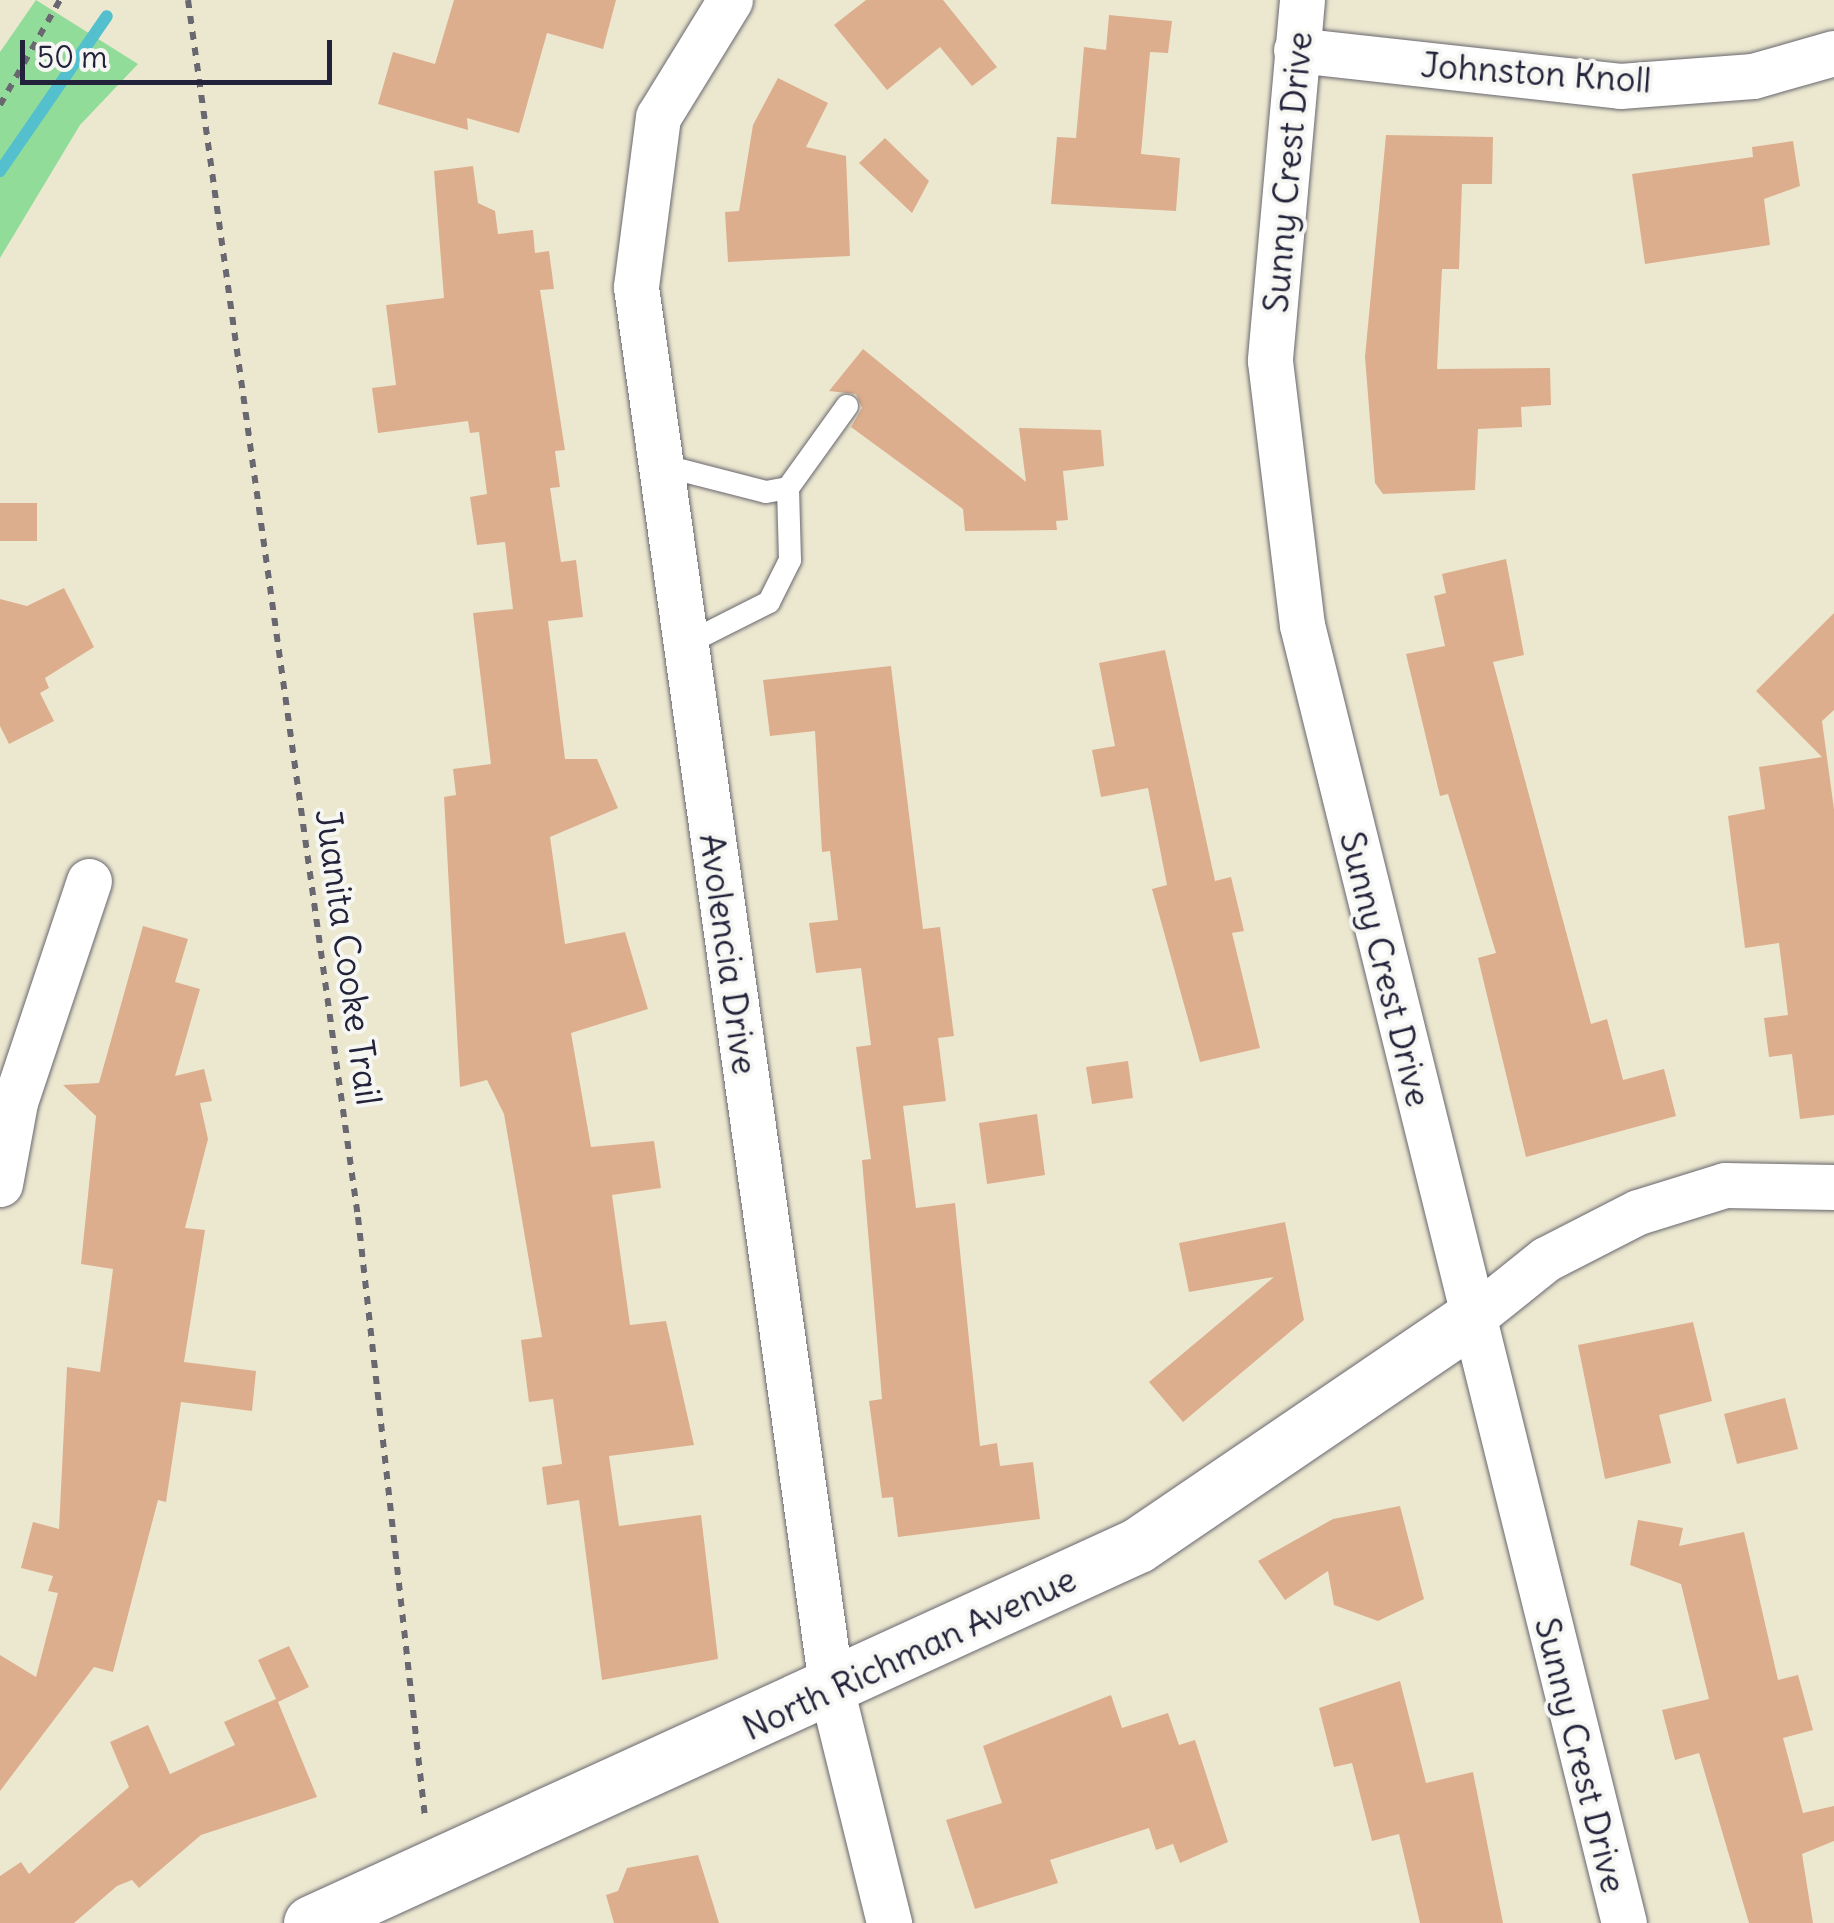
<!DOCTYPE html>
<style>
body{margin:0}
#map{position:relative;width:1834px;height:1923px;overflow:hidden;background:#ece8d0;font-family:Delius,sans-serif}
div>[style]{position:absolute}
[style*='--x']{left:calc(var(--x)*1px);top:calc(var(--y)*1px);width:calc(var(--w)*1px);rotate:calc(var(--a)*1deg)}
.green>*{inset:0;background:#91dc99}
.stream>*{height:12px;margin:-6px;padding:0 6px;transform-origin:6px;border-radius:6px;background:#54c0ce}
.building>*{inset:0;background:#ddae8d}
.path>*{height:6px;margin-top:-3px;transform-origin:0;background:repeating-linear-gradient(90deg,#69676f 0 8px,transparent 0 16px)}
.roads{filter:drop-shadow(0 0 2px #69676f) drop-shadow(0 0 2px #69676f)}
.service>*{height:22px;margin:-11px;padding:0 11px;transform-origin:11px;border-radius:11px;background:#fff}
.minor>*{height:45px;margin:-22.5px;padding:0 22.5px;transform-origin:22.5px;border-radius:22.5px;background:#fff}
.tertiary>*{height:55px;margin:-27.5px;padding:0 27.5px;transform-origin:27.5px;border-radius:27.5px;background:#fff}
span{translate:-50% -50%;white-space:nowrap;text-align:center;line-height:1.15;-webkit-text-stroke:8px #f6f6f2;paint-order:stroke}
.street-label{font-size:35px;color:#22223b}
.scale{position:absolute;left:20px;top:40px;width:312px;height:45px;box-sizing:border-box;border:5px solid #22223b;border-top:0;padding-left:12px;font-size:30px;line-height:35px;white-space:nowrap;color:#22223b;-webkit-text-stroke:8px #f6f6f2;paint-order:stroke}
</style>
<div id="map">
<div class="green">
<i style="clip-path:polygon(36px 0,138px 64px,80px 125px,0 258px,0 52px)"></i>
</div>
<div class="stream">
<i style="--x:0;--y:171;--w:188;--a:-55.4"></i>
</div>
<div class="building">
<i style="clip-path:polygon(454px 0,616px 0,603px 49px,547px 33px,519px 133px,467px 118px,468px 130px,378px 104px,393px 52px,435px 64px)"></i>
<i style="clip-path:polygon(866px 0,943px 0,997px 67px,972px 86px,940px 47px,887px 90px,834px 25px)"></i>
<i style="clip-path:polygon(1109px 15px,1172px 21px,1168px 53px,1150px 52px,1141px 154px,1180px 158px,1176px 211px,1051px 204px,1057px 137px,1076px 138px,1084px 47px,1106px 50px)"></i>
<i style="clip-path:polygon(778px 78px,828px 103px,806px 147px,846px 156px,850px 256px,728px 262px,725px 212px,739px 211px,753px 125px)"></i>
<i style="clip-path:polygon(1386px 135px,1493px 137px,1492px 184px,1462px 184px,1459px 269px,1442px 269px,1437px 369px,1550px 368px,1551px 405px,1521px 407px,1522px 427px,1478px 429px,1475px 490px,1383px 494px,1375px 483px,1365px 357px)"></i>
<i style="clip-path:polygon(885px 138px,929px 181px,912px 213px,859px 163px)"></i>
<i style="clip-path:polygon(1793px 141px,1800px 186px,1764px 199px,1770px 245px,1645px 264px,1632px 174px,1753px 157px,1752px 147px)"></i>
<i style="clip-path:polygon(473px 166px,478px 203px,495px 211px,498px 234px,533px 230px,535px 253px,549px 251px,554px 289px,540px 290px,565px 450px,555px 451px,560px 487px,550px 488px,561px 562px,576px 560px,583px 617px,548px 621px,565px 759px,597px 759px,618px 808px,550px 837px,565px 944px,625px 932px,648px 1009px,571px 1033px,591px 1147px,654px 1141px,661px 1188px,612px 1195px,630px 1325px,666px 1321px,694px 1445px,609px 1456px,619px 1526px,701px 1515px,718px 1659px,602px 1680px,579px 1500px,547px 1505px,542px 1467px,562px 1464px,553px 1399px,529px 1402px,521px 1340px,542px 1337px,504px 1114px,487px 1080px,460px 1087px,444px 797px,456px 795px,453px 769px,491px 764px,473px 613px,513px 609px,505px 542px,477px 545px,470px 497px,487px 494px,479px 432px,470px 433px,468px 421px,378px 433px,372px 388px,396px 385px,386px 305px,444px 298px,434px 171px)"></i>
<i style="clip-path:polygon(863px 349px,1026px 482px,1019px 428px,1101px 430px,1104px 466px,1063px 471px,1068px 520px,1056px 521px,1057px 530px,965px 531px,963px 509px,851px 427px,862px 408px,856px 394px,829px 391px)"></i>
<i style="clip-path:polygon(0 503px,37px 503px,37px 541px,0 541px)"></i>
<i style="clip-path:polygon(1506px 559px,1524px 655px,1493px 662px,1591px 1024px,1607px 1019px,1623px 1080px,1664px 1069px,1676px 1116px,1526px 1157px,1478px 958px,1496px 953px,1448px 794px,1440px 796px,1406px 654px,1445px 646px,1434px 596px,1446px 593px,1442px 574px)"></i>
<i style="clip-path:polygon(64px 588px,94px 647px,45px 678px,49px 688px,40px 693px,54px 721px,9px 744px,0 726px,0 599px,27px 606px)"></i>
<i style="clip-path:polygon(1834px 613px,1834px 710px,1822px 721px,1834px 809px,1834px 1115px,1800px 1119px,1792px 1054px,1769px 1057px,1764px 1018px,1788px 1015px,1779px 943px,1745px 948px,1728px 816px,1765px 809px,1759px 767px,1822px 757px,1756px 691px)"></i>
<i style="clip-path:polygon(1165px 650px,1215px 881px,1231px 877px,1244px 931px,1232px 933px,1260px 1048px,1200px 1062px,1152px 889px,1167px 885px,1148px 788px,1101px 797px,1092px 750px,1115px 746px,1099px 663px)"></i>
<i style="clip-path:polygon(891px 666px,923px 929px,940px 927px,954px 1036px,938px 1038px,946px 1101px,903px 1106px,916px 1208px,955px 1203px,980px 1446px,997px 1443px,1000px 1466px,1033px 1462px,1040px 1519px,898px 1537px,893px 1497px,882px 1498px,869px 1401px,882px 1399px,862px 1160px,871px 1159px,856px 1047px,871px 1045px,861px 968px,816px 973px,809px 923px,838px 920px,830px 851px,822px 852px,815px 731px,770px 736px,763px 680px)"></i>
<i style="clip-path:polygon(143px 926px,188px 939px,175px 982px,200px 989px,175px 1076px,204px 1069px,212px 1101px,200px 1103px,208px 1139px,185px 1228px,205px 1230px,184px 1362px,256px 1371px,252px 1411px,181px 1402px,166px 1502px,158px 1500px,113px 1672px,94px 1667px,0 1791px,0 1655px,36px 1677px,58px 1593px,48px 1591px,53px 1576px,21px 1568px,33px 1522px,59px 1529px,67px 1367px,100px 1372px,113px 1269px,81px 1264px,96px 1116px,63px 1085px,99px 1083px)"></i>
<i style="clip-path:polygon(1128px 1061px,1133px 1098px,1092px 1104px,1086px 1067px)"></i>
<i style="clip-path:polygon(1037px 1114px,1045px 1175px,987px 1184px,979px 1123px)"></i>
<i style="clip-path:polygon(1285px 1222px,1304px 1320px,1183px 1422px,1149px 1382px,1274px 1277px,1189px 1292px,1179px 1243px)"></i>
<i style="clip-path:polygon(1693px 1322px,1712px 1401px,1659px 1415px,1671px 1463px,1605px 1479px,1578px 1345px)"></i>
<i style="clip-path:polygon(1785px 1398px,1798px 1449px,1737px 1464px,1724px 1414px)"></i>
<i style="clip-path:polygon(1400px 1506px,1424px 1599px,1378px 1621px,1334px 1605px,1328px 1571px,1285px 1600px,1258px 1561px,1333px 1519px)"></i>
<i style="clip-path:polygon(1638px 1520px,1683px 1528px,1679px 1546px,1744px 1532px,1778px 1680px,1798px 1675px,1813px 1730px,1783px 1738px,1803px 1813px,1834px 1806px,1834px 1841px,1802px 1854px,1813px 1923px,1749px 1923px,1699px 1753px,1675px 1760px,1662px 1710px,1709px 1699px,1681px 1584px,1630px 1565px)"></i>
<i style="clip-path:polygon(289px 1646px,309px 1687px,278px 1702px,317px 1797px,201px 1835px,139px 1888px,132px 1880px,117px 1886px,74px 1923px,0 1923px,0 1876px,21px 1862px,29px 1874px,129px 1787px,110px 1742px,148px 1725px,170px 1774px,235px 1745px,224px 1722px,276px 1699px,258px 1660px)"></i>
<i style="clip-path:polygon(1400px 1681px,1426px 1783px,1473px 1772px,1503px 1923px,1420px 1923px,1399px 1834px,1372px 1841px,1352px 1763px,1334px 1767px,1319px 1708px)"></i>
<i style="clip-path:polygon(1111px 1695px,1122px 1728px,1168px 1713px,1179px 1745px,1195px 1740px,1228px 1842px,1180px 1863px,1173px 1844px,1156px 1850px,1149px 1828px,1050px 1860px,1058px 1883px,975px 1909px,946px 1820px,1002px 1803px,983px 1746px)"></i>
<i style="clip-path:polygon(698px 1855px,719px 1923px,614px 1923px,606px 1895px,618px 1891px,627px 1868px)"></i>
</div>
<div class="path">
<i style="--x:188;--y:0;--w:1229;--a:82.05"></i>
<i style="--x:358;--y:1217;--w:604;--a:83.63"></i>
<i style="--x:0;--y:105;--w:121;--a:-60.3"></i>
</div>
<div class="roads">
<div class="service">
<i style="--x:661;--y:465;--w:108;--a:14.4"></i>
<i style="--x:766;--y:492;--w:22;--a:-10"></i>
<i style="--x:788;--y:488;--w:101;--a:-54.3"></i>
<i style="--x:686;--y:644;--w:93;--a:-26.8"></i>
<i style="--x:769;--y:602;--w:47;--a:-63.4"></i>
<i style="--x:790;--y:560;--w:72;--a:-91.6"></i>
</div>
<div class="minor">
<i style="--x:730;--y:0;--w:137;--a:121.6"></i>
<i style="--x:658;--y:117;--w:171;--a:97.4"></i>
<i style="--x:636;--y:287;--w:1419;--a:82.06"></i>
<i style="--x:832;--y:1692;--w:238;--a:76.1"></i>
<i style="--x:1302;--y:0;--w:362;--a:95.1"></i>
<i style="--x:1270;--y:361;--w:266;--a:83.1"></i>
<i style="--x:1302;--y:625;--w:1337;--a:76.07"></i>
<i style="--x:1296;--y:50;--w:326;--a:6.3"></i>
<i style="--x:1620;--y:86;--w:133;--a:-4.3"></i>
<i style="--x:1753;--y:76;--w:84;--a:-15.9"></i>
<i style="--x:0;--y:1184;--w:83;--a:-79.6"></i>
<i style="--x:15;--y:1102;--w:233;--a:-71.5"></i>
<i style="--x:1471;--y:1319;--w:96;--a:-38.7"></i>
<i style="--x:1546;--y:1259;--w:103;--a:-27.1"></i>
<i style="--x:1638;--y:1212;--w:91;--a:-17.2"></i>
<i style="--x:1725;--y:1185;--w:109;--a:1.1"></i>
</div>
<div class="tertiary">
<i style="--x:311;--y:1923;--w:909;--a:-24.56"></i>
<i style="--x:1138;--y:1545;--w:402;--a:-34.2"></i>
</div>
</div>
<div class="street-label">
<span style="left:1536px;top:72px;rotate:4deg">Johnston Knoll</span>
<span style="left:1287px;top:172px;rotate:-85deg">Sunny Crest Drive</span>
<span style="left:729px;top:954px;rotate:82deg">Avolencia Drive</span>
<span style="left:349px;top:957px;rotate:82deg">Juanita Cooke Trail</span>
<span style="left:1386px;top:969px;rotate:76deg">Sunny Crest Drive</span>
<span style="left:909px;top:1653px;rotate:-25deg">North Richman Avenue</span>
<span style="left:1581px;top:1755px;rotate:76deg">Sunny Crest Drive</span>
</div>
<div class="scale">50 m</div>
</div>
